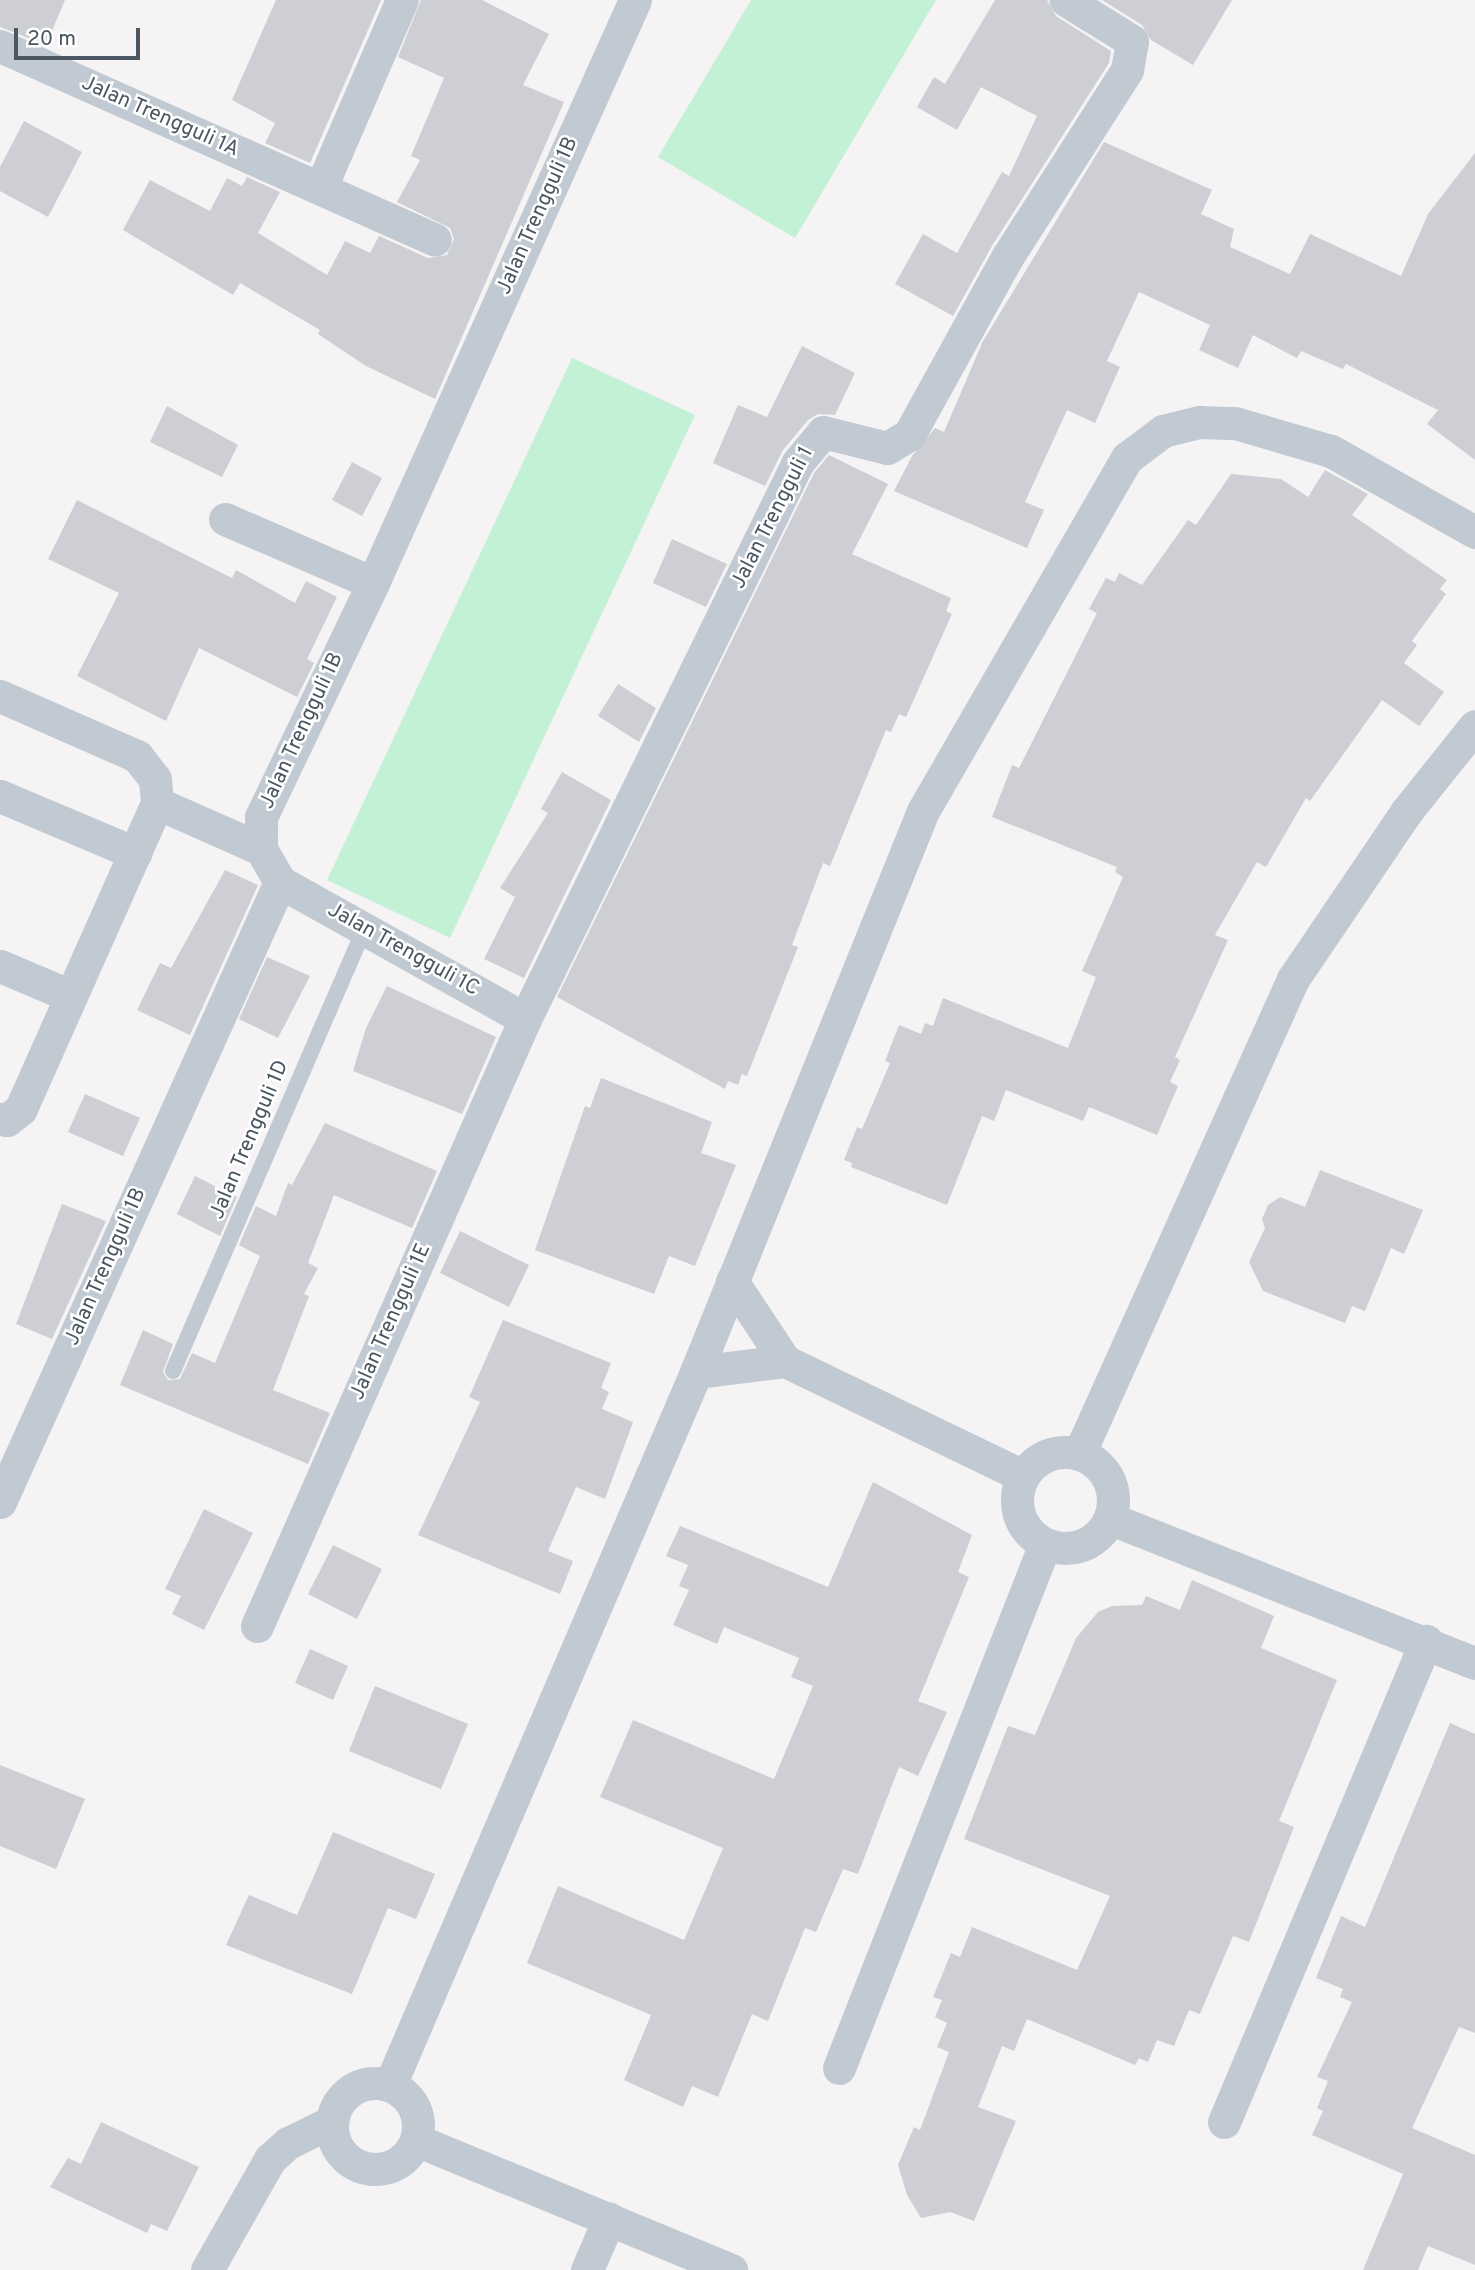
<!DOCTYPE html>
<style>
body{margin:0}
#map{position:relative;width:1475px;height:2270px;overflow:hidden;background:#f5f3f3;font-family:Overpass,sans-serif}
div>[style]{position:absolute}
[style*='--x']{left:calc(var(--x)*1px);top:calc(var(--y)*1px);width:calc(var(--w)*1px);rotate:calc(var(--a)*1deg)}
.green>*{inset:0;background:#c3f1d5}
.building>*{inset:0;background:#cdcfd5}
.lane>*{height:16px;margin:-8px;padding:0 8px;transform-origin:8px;border-radius:8px;background:#c1cad2}
.street>*{height:33px;margin:-16.5px;padding:0 16.5px;transform-origin:16.5px;border-radius:16.5px;background:#c1cad2}
.street>.ring{margin:-16.5px;padding:0;box-sizing:content-box;background:none;border:33px solid #c1cad2;border-radius:50%}
span{translate:-50% -50%;white-space:nowrap;text-align:center;line-height:1.15;-webkit-text-stroke:5px #fff;paint-order:stroke}
.street-label{font-size:21px;color:#4a5661}
.scale{position:absolute;left:14px;top:28px;width:126px;height:32px;box-sizing:border-box;border:4px solid #4a5661;border-top:0;padding-left:9px;font-size:21px;line-height:24px;white-space:nowrap;color:#4a5661;-webkit-text-stroke:5px #fff;paint-order:stroke}
</style>
<div id="map">
<div class="green">
<i style="clip-path:polygon(751px 0,936px 0,795px 238px,658px 157px)"></i>
<i style="clip-path:polygon(572px 358px,695px 415px,450px 938px,327px 880px)"></i>
</div>
<div class="building">
<i style="clip-path:polygon(0 0,65px 0,46px 45px,0 27px)"></i>
<i style="clip-path:polygon(276px 0,381px 0,310px 163px,265px 143px,275px 123px,232px 100px)"></i>
<i style="clip-path:polygon(421px 0,482px 0,549px 34px,523px 85px,564px 102px,435px 399px,366px 366px,318px 334px,320px 330px,240px 283px,233px 295px,123px 230px,150px 180px,210px 211px,227px 178px,242px 186px,247px 177px,280px 192px,258px 233px,327px 275px,345px 241px,370px 253px,379px 236px,428px 258px,447px 255px,454px 239px,450px 228px,397px 202px,420px 160px,411px 156px,444px 78px,398px 57px)"></i>
<i style="clip-path:polygon(995px 0,1047px 0,1056px 16px,1111px 51px,1109px 63px,992px 246px,953px 316px,895px 284px,923px 234px,957px 253px,1002px 172px,1009px 176px,1037px 116px,981px 87px,957px 130px,917px 107px,934px 77px,945px 84px)"></i>
<i style="clip-path:polygon(1102px 0,1232px 0,1193px 65px,1151px 40px,1142px 25px)"></i>
<i style="clip-path:polygon(24px 121px,82px 152px,48px 217px,0 191px,0 167px)"></i>
<i style="clip-path:polygon(1104px 142px,1212px 190px,1201px 214px,1234px 229px,1230px 247px,1290px 274px,1310px 234px,1401px 276px,1428px 214px,1475px 153px,1475px 460px,1427px 424px,1438px 410px,1346px 364px,1343px 369px,1301px 351px,1297px 358px,1253px 335px,1238px 368px,1199px 350px,1210px 325px,1139px 292px,1107px 361px,1120px 367px,1095px 423px,1067px 410px,1025px 502px,1044px 510px,1027px 548px,894px 491px,912px 456px,935px 428px,944px 432px,983px 341px)"></i>
<i style="clip-path:polygon(802px 346px,855px 373px,835px 415px,818px 414px,808px 420px,783px 450px,765px 486px,713px 463px,738px 405px,767px 417px)"></i>
<i style="clip-path:polygon(167px 406px,238px 445px,222px 477px,150px 442px)"></i>
<i style="clip-path:polygon(829px 455px,888px 484px,852px 554px,951px 598px,946px 611px,952px 614px,906px 717px,899px 714px,891px 732px,886px 730px,830px 866px,823px 863px,792px 945px,798px 947px,747px 1076px,742px 1074px,738px 1085px,728px 1081px,725px 1089px,557px 997px,814px 473px)"></i>
<i style="clip-path:polygon(352px 462px,382px 478px,362px 516px,332px 500px)"></i>
<i style="clip-path:polygon(1325px 470px,1368px 494px,1352px 515px,1447px 580px,1440px 589px,1446px 594px,1412px 641px,1417px 645px,1404px 663px,1444px 692px,1419px 726px,1382px 700px,1310px 801px,1306px 798px,1266px 867px,1257px 862px,1215px 935px,1228px 940px,1175px 1057px,1180px 1060px,1170px 1082px,1178px 1086px,1157px 1135px,1089px 1107px,1083px 1121px,1006px 1090px,994px 1121px,982px 1116px,947px 1205px,851px 1167px,852px 1163px,844px 1160px,857px 1127px,862px 1129px,890px 1063px,885px 1061px,899px 1025px,921px 1034px,925px 1023px,933px 1026px,943px 998px,1068px 1048px,1096px 977px,1082px 971px,1123px 877px,1115px 872px,1117px 867px,992px 817px,1012px 765px,1019px 768px,1097px 613px,1089px 609px,1106px 578px,1115px 582px,1119px 573px,1142px 585px,1188px 520px,1196px 525px,1231px 474px,1281px 479px,1308px 497px)"></i>
<i style="clip-path:polygon(77px 500px,232px 578px,236px 570px,295px 603px,306px 581px,337px 597px,307px 659px,314px 663px,297px 697px,199px 648px,166px 721px,77px 676px,119px 593px,48px 559px)"></i>
<i style="clip-path:polygon(672px 539px,727px 564px,706px 607px,653px 583px)"></i>
<i style="clip-path:polygon(618px 684px,656px 708px,639px 742px,598px 716px)"></i>
<i style="clip-path:polygon(562px 772px,611px 800px,524px 978px,484px 959px,515px 897px,500px 888px,548px 813px,541px 809px)"></i>
<i style="clip-path:polygon(225px 870px,258px 885px,190px 1035px,137px 1010px,160px 963px,171px 968px)"></i>
<i style="clip-path:polygon(267px 957px,310px 976px,278px 1038px,239px 1019px)"></i>
<i style="clip-path:polygon(387px 986px,496px 1037px,462px 1114px,353px 1071px,366px 1028px)"></i>
<i style="clip-path:polygon(601px 1078px,712px 1122px,701px 1153px,736px 1165px,695px 1266px,669px 1256px,654px 1294px,535px 1250px,585px 1106px,590px 1108px)"></i>
<i style="clip-path:polygon(85px 1094px,140px 1118px,123px 1156px,68px 1132px)"></i>
<i style="clip-path:polygon(325px 1123px,437px 1171px,412px 1228px,334px 1195px,308px 1263px,318px 1268px,304px 1294px,309px 1296px,273px 1390px,330px 1413px,308px 1464px,120px 1385px,143px 1330px,173px 1344px,163px 1372px,168px 1380px,180px 1379px,192px 1353px,215px 1363px,260px 1256px,239px 1245px,256px 1206px,276px 1216px,288px 1183px,292px 1185px)"></i>
<i style="clip-path:polygon(1320px 1170px,1423px 1210px,1404px 1254px,1391px 1248px,1365px 1311px,1352px 1306px,1345px 1323px,1263px 1291px,1249px 1262px,1265px 1228px,1262px 1219px,1268px 1205px,1280px 1197px,1305px 1207px)"></i>
<i style="clip-path:polygon(195px 1176px,237px 1197px,220px 1236px,177px 1214px)"></i>
<i style="clip-path:polygon(62px 1204px,106px 1221px,52px 1339px,16px 1324px)"></i>
<i style="clip-path:polygon(460px 1231px,529px 1265px,509px 1307px,440px 1273px)"></i>
<i style="clip-path:polygon(503px 1320px,611px 1363px,601px 1388px,609px 1392px,602px 1409px,633px 1422px,605px 1499px,576px 1487px,548px 1551px,573px 1561px,560px 1594px,418px 1535px,480px 1402px,469px 1397px)"></i>
<i style="clip-path:polygon(873px 1482px,972px 1535px,958px 1572px,969px 1577px,918px 1701px,947px 1712px,918px 1776px,899px 1767px,858px 1874px,843px 1869px,816px 1932px,805px 1928px,768px 2021px,752px 2014px,718px 2097px,692px 2086px,683px 2107px,624px 2080px,651px 2015px,527px 1963px,558px 1886px,684px 1940px,723px 1848px,600px 1797px,633px 1720px,774px 1779px,813px 1686px,791px 1677px,799px 1658px,724px 1627px,717px 1644px,673px 1625px,689px 1590px,679px 1586px,688px 1565px,666px 1556px,680px 1526px,828px 1587px)"></i>
<i style="clip-path:polygon(204px 1509px,253px 1533px,204px 1630px,172px 1614px,181px 1596px,165px 1589px)"></i>
<i style="clip-path:polygon(333px 1545px,382px 1569px,357px 1619px,308px 1594px)"></i>
<i style="clip-path:polygon(1192px 1580px,1274px 1616px,1261px 1648px,1337px 1680px,1279px 1821px,1294px 1827px,1249px 1942px,1233px 1936px,1200px 2014px,1189px 2010px,1174px 2046px,1157px 2040px,1148px 2062px,1139px 2058px,1135px 2065px,1027px 2019px,1014px 2051px,1002px 2046px,978px 2107px,1016px 2121px,974px 2221px,950px 2212px,921px 2218px,907px 2195px,898px 2165px,914px 2127px,920px 2130px,949px 2052px,937px 2047px,947px 2023px,935px 2017px,942px 2000px,933px 1997px,951px 1953px,960px 1957px,972px 1927px,1077px 1970px,1110px 1896px,964px 1839px,1008px 1726px,1035px 1735px,1076px 1638px,1098px 1612px,1112px 1606px,1142px 1605px,1146px 1596px,1180px 1610px)"></i>
<i style="clip-path:polygon(310px 1649px,348px 1666px,333px 1700px,295px 1683px)"></i>
<i style="clip-path:polygon(375px 1686px,468px 1724px,441px 1789px,349px 1751px)"></i>
<i style="clip-path:polygon(1450px 1723px,1475px 1734px,1475px 2033px,1459px 2027px,1412px 2128px,1475px 2155px,1475px 2265px,1428px 2246px,1418px 2270px,1363px 2270px,1403px 2174px,1312px 2135px,1323px 2111px,1317px 2108px,1328px 2081px,1317px 2077px,1352px 2002px,1340px 1997px,1343px 1989px,1316px 1978px,1341px 1916px,1365px 1927px)"></i>
<i style="clip-path:polygon(0 1765px,85px 1799px,56px 1869px,0 1846px)"></i>
<i style="clip-path:polygon(333px 1832px,435px 1874px,416px 1919px,388px 1908px,352px 1994px,226px 1945px,249px 1895px,297px 1915px)"></i>
<i style="clip-path:polygon(101px 2122px,199px 2167px,167px 2231px,151px 2224px,147px 2233px,50px 2187px,68px 2158px,81px 2164px)"></i>
</div>
<div class="lane">
<i style="--x:173;--y:1371;--w:484;--a:-66.6"></i>
</div>
<div class="street">
<i style="--x:0;--y:46;--w:476;--a:24"></i>
<i style="--x:321;--y:187;--w:204;--a:-66.6"></i>
<i style="--x:225;--y:519;--w:161;--a:23.4"></i>
<i style="--x:0;--y:696;--w:150;--a:23.7"></i>
<i style="--x:137;--y:756;--w:29;--a:52"></i>
<i style="--x:155;--y:779;--w:24;--a:85"></i>
<i style="--x:157;--y:803;--w:335;--a:114"></i>
<i style="--x:21;--y:1109;--w:18;--a:142"></i>
<i style="--x:7;--y:1120;--w:7;--a:-172"></i>
<i style="--x:0;--y:796;--w:147;--a:22.9"></i>
<i style="--x:157;--y:803;--w:114;--a:23.9"></i>
<i style="--x:280;--y:882;--w:281;--a:29.2"></i>
<i style="--x:0;--y:966;--w:77;--a:22.9"></i>
<i style="--x:732;--y:1281;--w:96;--a:56.5"></i>
<i style="--x:785;--y:1361;--w:264;--a:25.8"></i>
<i style="--x:696;--y:1372;--w:90;--a:-7"></i>
<i class="ring" style="left:1017px;top:1452px;width:63px;height:63px"></i>
<i style="--x:1079;--y:1454;--w:521;--a:-65.75"></i>
<i style="--x:1293;--y:979;--w:202;--a:-55.9"></i>
<i style="--x:1406;--y:812;--w:110;--a:-51.3"></i>
<i style="--x:0;--y:1502;--w:680;--a:-65.7"></i>
<i style="--x:280;--y:882;--w:38;--a:-120"></i>
<i style="--x:261;--y:849;--w:32;--a:-90"></i>
<i style="--x:261;--y:817;--w:259;--a:-64.4"></i>
<i style="--x:373;--y:583;--w:639;--a:-65.8"></i>
<i style="--x:1111;--y:1519;--w:391;--a:21.6"></i>
<i style="--x:257;--y:1626;--w:664;--a:-66.18"></i>
<i style="--x:525;--y:1019;--w:620;--a:-63.89"></i>
<i style="--x:798;--y:462;--w:39;--a:-50"></i>
<i style="--x:823;--y:432;--w:66;--a:14"></i>
<i style="--x:887;--y:448;--w:26;--a:-31"></i>
<i style="--x:909;--y:435;--w:205;--a:-61.1"></i>
<i style="--x:1008;--y:256;--w:221;--a:-57.4"></i>
<i style="--x:1127;--y:70;--w:29;--a:-80"></i>
<i style="--x:1132;--y:41;--w:78;--a:-148.2"></i>
<i style="--x:839;--y:2068;--w:563;--a:-68.54"></i>
<i class="ring" style="left:332px;top:2083px;width:53px;height:53px"></i>
<i style="--x:390;--y:2085;--w:776;--a:-66.77"></i>
<i style="--x:696;--y:1372;--w:605;--a:-67.97"></i>
<i style="--x:923;--y:811;--w:408;--a:-60"></i>
<i style="--x:1127;--y:458;--w:45;--a:-36.9"></i>
<i style="--x:1163;--y:431;--w:38;--a:-14"></i>
<i style="--x:1200;--y:422;--w:35;--a:2"></i>
<i style="--x:1235;--y:423;--w:100;--a:16.3"></i>
<i style="--x:1331;--y:451;--w:165;--a:29.4"></i>
<i style="--x:1224;--y:2122;--w:522;--a:-67.22"></i>
<i style="--x:416;--y:2140;--w:341;--a:22.4"></i>
<i style="--x:207;--y:2270;--w:128;--a:-60.4"></i>
<i style="--x:270;--y:2159;--w:24;--a:-42"></i>
<i style="--x:288;--y:2143;--w:48;--a:-26"></i>
<i style="--x:587;--y:2270;--w:56;--a:-66.7"></i>
</div>
<div class="street-label">
<span style="left:160px;top:117px;rotate:24deg">Jalan Trengguli 1A</span>
<span style="left:538px;top:216px;rotate:-66deg">Jalan Trengguli 1B</span>
<span style="left:773px;top:518px;rotate:-63deg">Jalan Trengguli 1</span>
<span style="left:302px;top:731px;rotate:-65deg">Jalan Trengguli 1B</span>
<span style="left:403px;top:950px;rotate:29deg">Jalan Trengguli 1C</span>
<span style="left:250px;top:1140px;rotate:-67deg">Jalan Trengguli 1D</span>
<span style="left:106px;top:1267px;rotate:-66deg">Jalan Trengguli 1B</span>
<span style="left:391px;top:1322px;rotate:-66deg">Jalan Trengguli 1E</span>
</div>
<div class="scale">20 m</div>
</div>
